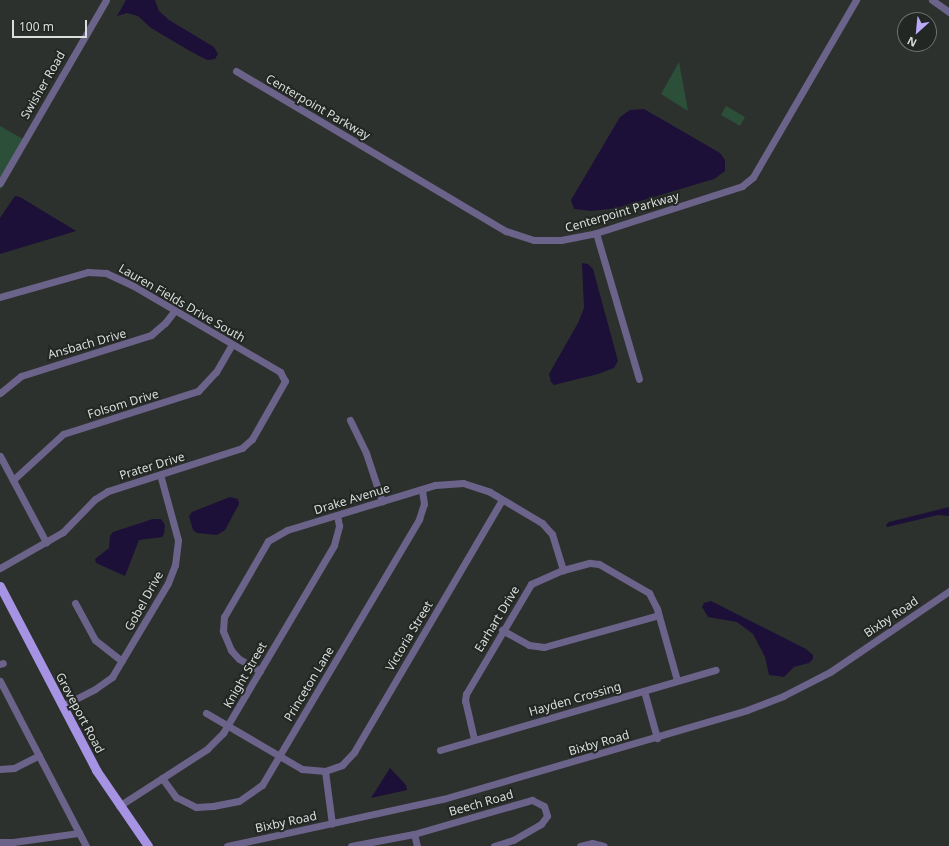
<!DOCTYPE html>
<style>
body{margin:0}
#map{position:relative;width:949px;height:846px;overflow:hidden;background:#2d312e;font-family:"Noto Sans",sans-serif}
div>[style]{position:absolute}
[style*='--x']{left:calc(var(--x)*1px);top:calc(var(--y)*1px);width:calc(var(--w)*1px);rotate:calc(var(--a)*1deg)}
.green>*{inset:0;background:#2c4f3a}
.water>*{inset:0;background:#1c0f38}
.minor>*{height:7px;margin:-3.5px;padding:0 3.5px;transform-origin:3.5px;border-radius:3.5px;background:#6b638a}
.major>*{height:9px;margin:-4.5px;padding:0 4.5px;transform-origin:4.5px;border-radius:4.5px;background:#a693e4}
span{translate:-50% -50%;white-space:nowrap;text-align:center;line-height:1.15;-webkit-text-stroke:4px #232724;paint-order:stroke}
.street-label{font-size:12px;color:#dbdfdc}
.north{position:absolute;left:897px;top:12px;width:40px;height:40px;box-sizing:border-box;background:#232724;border:1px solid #6d716e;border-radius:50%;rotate:207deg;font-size:11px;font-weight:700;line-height:16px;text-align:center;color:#dbdfdc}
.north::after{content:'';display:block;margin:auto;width:14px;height:18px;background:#bbaaf6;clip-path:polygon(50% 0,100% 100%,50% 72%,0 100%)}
.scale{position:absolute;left:12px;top:20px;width:75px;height:18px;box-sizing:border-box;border:2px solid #dbdfdc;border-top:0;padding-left:5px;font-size:12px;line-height:14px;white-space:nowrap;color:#dbdfdc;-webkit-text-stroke:3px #232724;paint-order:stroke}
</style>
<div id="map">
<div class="green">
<i style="clip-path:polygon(679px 62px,688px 111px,661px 94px)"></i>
<i style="clip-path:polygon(726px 106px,745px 117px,740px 126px,721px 115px)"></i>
<i style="clip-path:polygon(0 126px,28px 142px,0 190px)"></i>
</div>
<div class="water">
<i style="clip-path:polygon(126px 0,155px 0,159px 11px,169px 20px,214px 47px,218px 54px,215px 59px,207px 60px,190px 51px,151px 28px,138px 16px,127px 13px,117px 16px)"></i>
<i style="clip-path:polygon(644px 109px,720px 153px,725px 160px,725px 171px,714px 179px,617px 208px,591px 211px,574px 209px,571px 200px,620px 117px,630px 110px)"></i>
<i style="clip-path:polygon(15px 196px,20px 197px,76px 231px,0 254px,0 218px)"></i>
<i style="clip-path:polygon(582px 263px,588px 264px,593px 269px,618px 361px,614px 368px,598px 374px,554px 385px,551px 382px,549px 374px,578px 323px,584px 308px)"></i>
<i style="clip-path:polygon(230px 497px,238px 499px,239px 504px,225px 530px,217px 535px,197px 533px,193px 530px,189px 516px,192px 512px)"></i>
<i style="clip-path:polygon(949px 507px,949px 516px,938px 515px,887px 527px,886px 525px,889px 522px)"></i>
<i style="clip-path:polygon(153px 519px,161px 519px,165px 525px,164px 534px,162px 537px,139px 540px,125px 576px,96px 563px,95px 559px,109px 548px,110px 536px,113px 532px)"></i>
<i style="clip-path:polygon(711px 601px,806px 649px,813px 655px,813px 659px,809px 663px,794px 667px,784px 677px,769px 675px,765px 657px,753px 634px,737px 622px,708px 617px,702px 607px,704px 603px)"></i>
<i style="clip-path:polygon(390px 768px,406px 785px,407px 790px,371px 798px)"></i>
</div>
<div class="minor">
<i style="--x:932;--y:0;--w:21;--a:35"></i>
<i style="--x:236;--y:71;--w:314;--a:30.7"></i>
<i style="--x:506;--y:231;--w:29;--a:18"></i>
<i style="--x:534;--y:240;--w:27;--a:0"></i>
<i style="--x:561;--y:240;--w:36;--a:-11"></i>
<i style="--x:596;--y:233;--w:153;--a:-17.8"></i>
<i style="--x:742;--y:186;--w:14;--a:-39"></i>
<i style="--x:753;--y:177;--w:205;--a:-59.8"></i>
<i style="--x:0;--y:183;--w:211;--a:-59.9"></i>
<i style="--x:596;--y:233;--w:152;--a:73.6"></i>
<i style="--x:0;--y:297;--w:91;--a:-15.9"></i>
<i style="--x:88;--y:272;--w:18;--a:3"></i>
<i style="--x:106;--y:273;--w:29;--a:25"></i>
<i style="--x:132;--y:285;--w:172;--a:30.4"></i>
<i style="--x:280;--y:372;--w:10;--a:61"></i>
<i style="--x:285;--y:381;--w:67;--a:119.6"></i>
<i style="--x:252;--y:439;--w:13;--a:138"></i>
<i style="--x:242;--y:448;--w:141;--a:162.2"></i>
<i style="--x:108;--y:491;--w:15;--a:148"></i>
<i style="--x:95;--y:499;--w:46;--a:134.1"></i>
<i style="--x:63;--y:532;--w:73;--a:150.3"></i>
<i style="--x:0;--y:393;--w:27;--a:-39"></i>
<i style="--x:21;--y:376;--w:136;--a:-17.5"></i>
<i style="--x:151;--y:335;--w:18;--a:-41"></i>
<i style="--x:165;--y:323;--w:16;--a:-52"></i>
<i style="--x:350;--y:420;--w:37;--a:64"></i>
<i style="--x:366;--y:453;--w:51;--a:71.6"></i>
<i style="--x:0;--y:456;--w:98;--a:61.9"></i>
<i style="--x:13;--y:480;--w:68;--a:-42.6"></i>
<i style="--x:63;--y:434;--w:142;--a:-17.7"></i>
<i style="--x:198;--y:391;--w:26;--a:-47"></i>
<i style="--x:216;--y:372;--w:32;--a:-60"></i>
<i style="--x:75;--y:603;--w:42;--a:61.6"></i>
<i style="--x:95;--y:640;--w:34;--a:38"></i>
<i style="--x:502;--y:630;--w:31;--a:29"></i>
<i style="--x:529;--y:645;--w:15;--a:8"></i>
<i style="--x:544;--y:647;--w:119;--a:-15.5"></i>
<i style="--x:0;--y:664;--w:3;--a:-18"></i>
<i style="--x:260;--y:671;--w:24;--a:-150"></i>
<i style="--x:239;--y:659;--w:12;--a:-132"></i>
<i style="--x:231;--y:650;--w:21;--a:-113"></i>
<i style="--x:223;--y:631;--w:14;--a:-86"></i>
<i style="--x:224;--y:617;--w:88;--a:-59.9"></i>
<i style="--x:268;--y:541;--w:22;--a:-30"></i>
<i style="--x:287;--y:530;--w:155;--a:-16.9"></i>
<i style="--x:435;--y:485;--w:28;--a:-4"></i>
<i style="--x:463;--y:483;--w:28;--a:18"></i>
<i style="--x:490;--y:492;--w:61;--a:30.8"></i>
<i style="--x:542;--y:523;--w:15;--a:48"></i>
<i style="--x:552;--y:534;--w:38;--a:73"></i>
<i style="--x:0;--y:681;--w:186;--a:62.5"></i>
<i style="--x:644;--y:691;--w:49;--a:74.5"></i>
<i style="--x:62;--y:706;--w:37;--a:-27"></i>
<i style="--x:95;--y:689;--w:21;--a:-35"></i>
<i style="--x:112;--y:677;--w:109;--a:-59.2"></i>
<i style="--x:168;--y:583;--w:19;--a:-69"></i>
<i style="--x:175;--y:565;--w:25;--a:-83"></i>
<i style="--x:178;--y:540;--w:68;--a:-105.3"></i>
<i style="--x:206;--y:713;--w:111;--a:30.3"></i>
<i style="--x:302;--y:769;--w:23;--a:5"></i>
<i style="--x:325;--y:771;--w:18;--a:-19"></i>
<i style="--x:342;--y:765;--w:18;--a:-47"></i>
<i style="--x:354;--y:752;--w:292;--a:-59.6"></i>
<i style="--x:474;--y:739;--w:39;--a:-103"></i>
<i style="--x:465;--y:701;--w:7;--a:-82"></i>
<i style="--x:466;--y:694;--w:128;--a:-59.4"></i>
<i style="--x:531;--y:584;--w:35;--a:-24"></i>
<i style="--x:563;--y:570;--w:28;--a:-15"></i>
<i style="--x:590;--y:563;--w:9;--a:6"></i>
<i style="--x:599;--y:564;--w:58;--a:30.1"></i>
<i style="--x:649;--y:593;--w:18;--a:63"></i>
<i style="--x:657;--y:609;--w:74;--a:74.3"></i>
<i style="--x:440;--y:750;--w:287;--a:-16.2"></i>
<i style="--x:0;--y:769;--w:14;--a:-4"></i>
<i style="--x:14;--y:768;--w:28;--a:-27"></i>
<i style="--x:325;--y:771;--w:53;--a:82.5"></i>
<i style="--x:162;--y:778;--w:24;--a:54"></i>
<i style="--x:176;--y:797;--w:22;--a:27"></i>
<i style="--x:196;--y:807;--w:17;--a:-3"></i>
<i style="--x:213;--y:806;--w:26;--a:-11"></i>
<i style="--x:239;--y:801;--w:28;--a:-35"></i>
<i style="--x:262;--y:785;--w:309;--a:-59.4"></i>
<i style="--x:419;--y:519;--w:16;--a:-72"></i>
<i style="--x:424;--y:504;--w:15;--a:-98"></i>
<i style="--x:119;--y:806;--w:105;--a:-32.9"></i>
<i style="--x:207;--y:749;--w:23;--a:-45"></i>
<i style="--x:223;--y:733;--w:218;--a:-59.4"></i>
<i style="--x:334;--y:545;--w:20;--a:-75"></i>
<i style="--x:339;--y:526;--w:11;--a:-100"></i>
<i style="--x:414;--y:834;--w:12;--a:76"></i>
<i style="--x:0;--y:842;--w:13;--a:0"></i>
<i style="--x:13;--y:842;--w:67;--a:-7.8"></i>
<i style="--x:227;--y:846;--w:221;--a:-12.3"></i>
<i style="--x:443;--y:799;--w:317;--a:-16.3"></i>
<i style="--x:747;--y:710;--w:39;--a:-21"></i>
<i style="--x:783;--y:696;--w:53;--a:-27.1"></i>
<i style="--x:830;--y:672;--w:144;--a:-34.2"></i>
<i style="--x:351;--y:846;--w:64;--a:-10.8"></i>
<i style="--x:414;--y:834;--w:123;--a:-16.1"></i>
<i style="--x:532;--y:800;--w:13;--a:27"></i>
<i style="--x:544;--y:806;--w:10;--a:73"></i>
<i style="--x:547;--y:816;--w:10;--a:127"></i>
<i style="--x:541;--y:824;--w:32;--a:150"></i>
<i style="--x:513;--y:840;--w:20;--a:162"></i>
<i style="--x:580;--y:846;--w:12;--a:-14"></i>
<i style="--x:592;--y:843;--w:12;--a:14"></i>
</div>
<div class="major">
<i style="--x:0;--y:586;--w:208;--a:62.4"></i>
<i style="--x:96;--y:770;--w:92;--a:55.6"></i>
</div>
<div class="street-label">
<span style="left:43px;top:85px;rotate:-60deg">Swisher Road</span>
<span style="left:318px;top:107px;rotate:30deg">Centerpoint Parkway</span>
<span style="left:622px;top:212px;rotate:-16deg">Centerpoint Parkway</span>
<span style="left:182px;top:303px;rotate:30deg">Lauren Fields Drive South</span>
<span style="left:87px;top:344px;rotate:-16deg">Ansbach Drive</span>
<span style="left:123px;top:404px;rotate:-17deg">Folsom Drive</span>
<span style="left:152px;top:466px;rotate:-17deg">Prater Drive</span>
<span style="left:352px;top:499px;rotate:-17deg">Drake Avenue</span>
<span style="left:144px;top:601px;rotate:-61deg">Gobel Drive</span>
<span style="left:891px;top:617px;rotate:-34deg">Bixby Road</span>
<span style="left:497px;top:619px;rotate:-59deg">Earhart Drive</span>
<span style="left:409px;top:636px;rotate:-59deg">Victoria Street</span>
<span style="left:245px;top:675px;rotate:-60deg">Knight Street</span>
<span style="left:309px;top:684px;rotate:-59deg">Princeton Lane</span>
<span style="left:575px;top:699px;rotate:-16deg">Hayden Crossing</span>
<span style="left:80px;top:713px;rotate:62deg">Groveport Road</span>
<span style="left:599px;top:743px;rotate:-16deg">Bixby Road</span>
<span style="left:481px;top:803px;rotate:-16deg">Beech Road</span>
<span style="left:286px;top:822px;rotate:-12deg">Bixby Road</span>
</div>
<div class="north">N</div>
<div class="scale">100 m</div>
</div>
